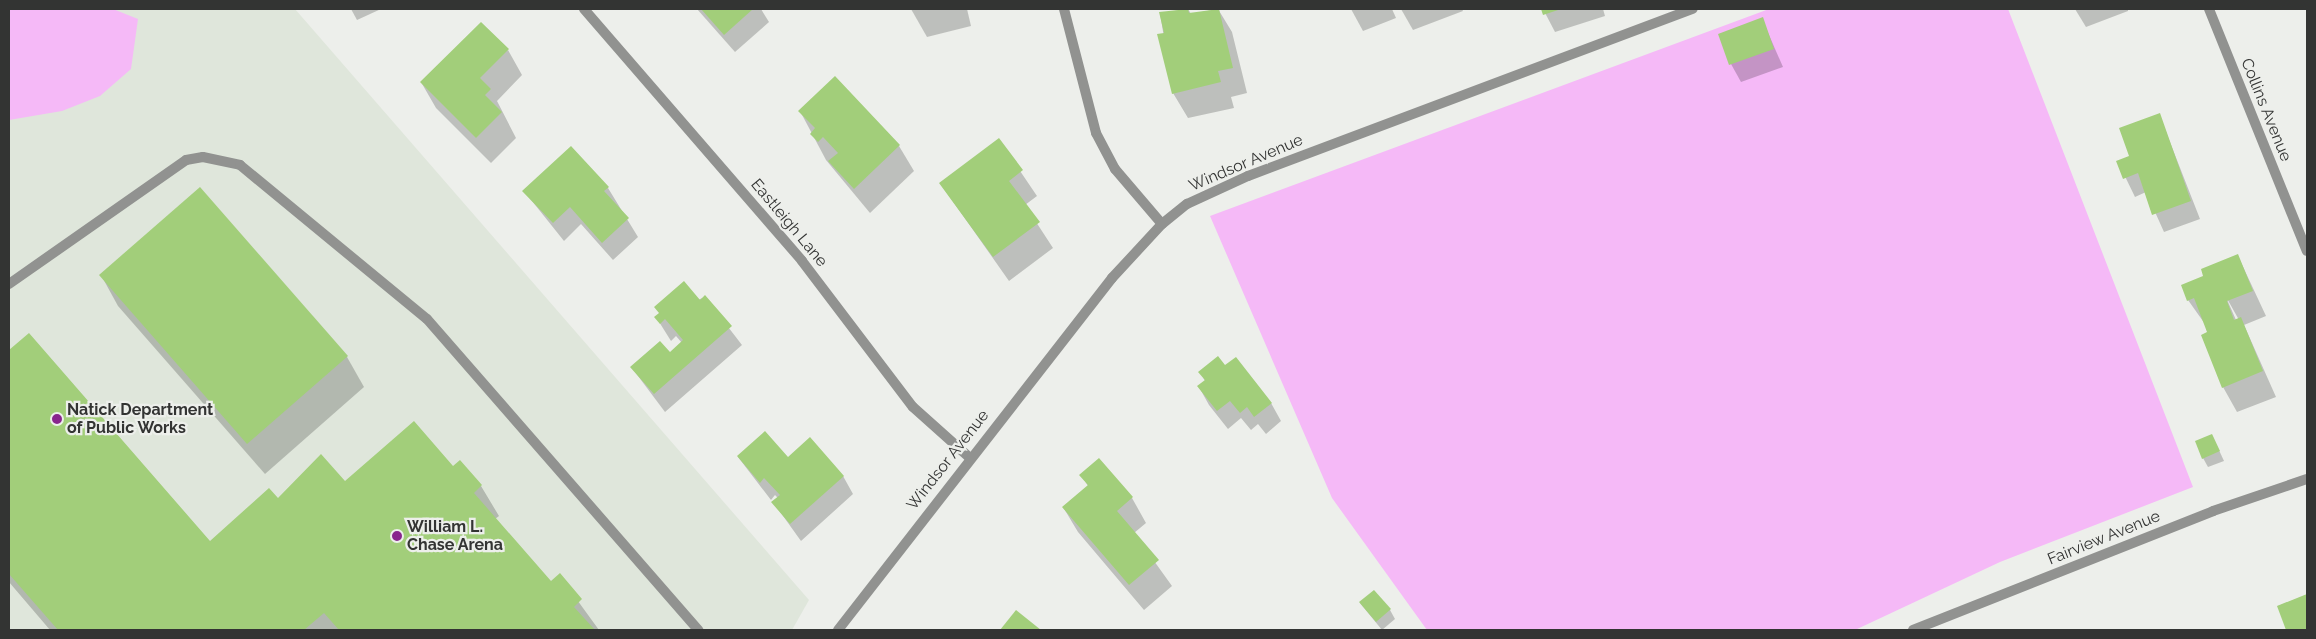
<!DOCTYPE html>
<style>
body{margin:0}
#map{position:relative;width:2316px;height:639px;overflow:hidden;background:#edefeb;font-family:Raleway,sans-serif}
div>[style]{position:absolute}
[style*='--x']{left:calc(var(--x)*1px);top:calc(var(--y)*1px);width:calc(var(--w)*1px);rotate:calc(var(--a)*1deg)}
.built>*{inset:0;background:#dfe6db}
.green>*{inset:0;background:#f5b9f7}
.shadow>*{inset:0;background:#0003}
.building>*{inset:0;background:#a2ce7a}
.lane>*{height:10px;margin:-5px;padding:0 5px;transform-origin:5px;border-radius:5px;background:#919290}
.street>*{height:10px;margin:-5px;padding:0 5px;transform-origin:5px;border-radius:5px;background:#919290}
.dots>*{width:14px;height:14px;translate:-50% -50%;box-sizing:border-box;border:2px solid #edefeb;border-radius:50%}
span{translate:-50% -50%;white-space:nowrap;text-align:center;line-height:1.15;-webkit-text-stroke:4.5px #edefeb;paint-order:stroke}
.street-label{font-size:16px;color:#333433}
.poi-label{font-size:16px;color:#333433;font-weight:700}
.left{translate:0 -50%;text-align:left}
.frame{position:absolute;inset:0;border:10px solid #333433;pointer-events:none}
</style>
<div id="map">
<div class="built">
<i style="clip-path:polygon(9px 9px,295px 9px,809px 600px,792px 630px,9px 630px)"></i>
</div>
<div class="green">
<i style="clip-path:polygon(9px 9px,113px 9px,138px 19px,131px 69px,100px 96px,62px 111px,9px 120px)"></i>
<i style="clip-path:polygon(1769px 9px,2008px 9px,2193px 487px,2000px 562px,1855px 630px,1427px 630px,1332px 498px,1210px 216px)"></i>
</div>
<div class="shadow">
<i style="clip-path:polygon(351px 9px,381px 9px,357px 20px)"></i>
<i style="clip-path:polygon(697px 9px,761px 9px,769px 22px,735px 52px)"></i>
<i style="clip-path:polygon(911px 9px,967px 9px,971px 26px,927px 37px)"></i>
<i style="clip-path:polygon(1188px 9px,1191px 14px,1218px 9px,1232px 32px,1247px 93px,1231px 97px,1234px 108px,1188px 118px,1173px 93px,1160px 13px)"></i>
<i style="clip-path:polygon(1351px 9px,1392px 9px,1396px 18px,1363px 31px)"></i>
<i style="clip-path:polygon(1401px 9px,1462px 9px,1463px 11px,1413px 30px)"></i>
<i style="clip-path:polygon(1543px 9px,1603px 9px,1605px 16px,1555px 32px)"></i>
<i style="clip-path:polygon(2075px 9px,2128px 9px,2128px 11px,2086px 27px)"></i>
<i style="clip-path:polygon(1762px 19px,1783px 67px,1741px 82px,1731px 64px)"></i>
<i style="clip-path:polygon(508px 50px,522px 75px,497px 101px,516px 138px,491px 163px,436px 108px,421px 82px)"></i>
<i style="clip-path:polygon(835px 78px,899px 146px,914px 171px,870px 213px,826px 160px,800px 111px)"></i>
<i style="clip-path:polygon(2159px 114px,2200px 219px,2164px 232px,2146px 192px,2135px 197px,2118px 162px,2131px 157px)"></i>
<i style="clip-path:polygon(999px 140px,1037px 196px,1025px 205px,1053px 248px,1009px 281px,940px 183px)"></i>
<i style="clip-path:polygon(608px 188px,638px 237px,613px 260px,581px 224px,564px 241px,524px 191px)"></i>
<i style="clip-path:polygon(evenodd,2238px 256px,2266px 316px,2244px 325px,2276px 397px,2237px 412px,2223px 387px,2205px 324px,2188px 300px,2205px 276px,2238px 256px,2225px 295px,2239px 320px,2236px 320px,2225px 295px)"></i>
<i style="clip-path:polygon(101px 275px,347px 357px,364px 387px,265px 474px,118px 306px)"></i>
<i style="clip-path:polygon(705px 297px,742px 345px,665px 412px,632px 368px,670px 354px,682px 343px,676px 336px,671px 341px,656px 317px)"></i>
<i style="clip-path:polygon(29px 334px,210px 542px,278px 500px,345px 483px,452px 468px,460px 462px,481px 486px,499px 516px,495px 519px,550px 583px,559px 575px,599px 630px,50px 630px,9px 582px,9px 352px)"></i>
<i style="clip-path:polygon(1225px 367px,1271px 403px,1281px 421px,1266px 434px,1258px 424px,1251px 430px,1241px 418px,1228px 429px,1209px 405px,1199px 387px,1205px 381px,1200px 372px)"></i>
<i style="clip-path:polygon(2212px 435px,2224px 461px,2208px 467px,2203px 458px)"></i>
<i style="clip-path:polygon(738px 457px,787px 459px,843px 476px,853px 494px,801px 541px,773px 502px,778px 498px,775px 495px,771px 500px)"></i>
<i style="clip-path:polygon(1081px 475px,1132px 498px,1146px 523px,1134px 533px,1172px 586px,1144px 610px,1078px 532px,1063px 507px,1088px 486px)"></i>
<i style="clip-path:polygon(2307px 595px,2307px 630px,2287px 630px,2278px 606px)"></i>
<i style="clip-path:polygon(1360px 603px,1390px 610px,1395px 619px,1382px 630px)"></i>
</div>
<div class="building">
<i style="clip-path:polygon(701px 9px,753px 9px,724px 35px)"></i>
<i style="clip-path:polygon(1188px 9px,1189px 13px,1219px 9px,1233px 68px,1218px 71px,1221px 82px,1172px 94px,1157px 34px,1164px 33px,1159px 12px)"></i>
<i style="clip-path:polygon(1541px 9px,1561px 9px,1543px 15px)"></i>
<i style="clip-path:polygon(1763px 17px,1774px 49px,1729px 65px,1718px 34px)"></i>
<i style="clip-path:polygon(481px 22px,509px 49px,480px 78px,491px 89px,485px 95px,502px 112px,476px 138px,420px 82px)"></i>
<i style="clip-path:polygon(835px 76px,900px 145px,854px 189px,828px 161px,838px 153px,823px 137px,818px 142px,810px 134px,815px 128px,798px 111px)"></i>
<i style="clip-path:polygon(2160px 113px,2191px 201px,2152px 215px,2138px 173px,2123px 179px,2116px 161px,2129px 156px,2119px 128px)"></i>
<i style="clip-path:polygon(999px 138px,1023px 170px,1009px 181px,1040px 222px,993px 257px,939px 183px)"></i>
<i style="clip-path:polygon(571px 146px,609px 187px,604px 191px,629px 218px,602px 243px,570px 207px,553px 223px,522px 191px)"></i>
<i style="clip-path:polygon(200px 187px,348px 356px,247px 444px,99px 275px)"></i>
<i style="clip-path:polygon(2238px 254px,2253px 291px,2227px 301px,2234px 320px,2241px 317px,2263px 371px,2222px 388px,2201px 335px,2207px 332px,2194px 298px,2187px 301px,2181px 285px,2203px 276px,2201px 269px)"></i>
<i style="clip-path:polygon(684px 281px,700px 300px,705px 295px,732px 326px,654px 394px,630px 367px,660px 341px,670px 352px,683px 340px,665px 319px,660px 324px,654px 317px,659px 313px,654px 307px)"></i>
<i style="clip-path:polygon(29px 333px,210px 541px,269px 488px,278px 498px,321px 454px,345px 481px,414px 421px,453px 466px,460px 460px,482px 485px,474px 493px,551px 581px,560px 573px,582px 599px,574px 607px,595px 630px,339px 630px,324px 613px,304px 630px,58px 630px,9px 574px,9px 350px)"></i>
<i style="clip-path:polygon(1218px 356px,1225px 365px,1236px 357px,1272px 403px,1254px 417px,1247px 407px,1240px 413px,1230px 401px,1217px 411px,1197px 386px,1205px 380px,1198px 372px)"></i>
<i style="clip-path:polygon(765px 431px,788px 457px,810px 437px,844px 476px,790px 524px,771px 502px,780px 495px,764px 478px,760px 483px,737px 456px)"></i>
<i style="clip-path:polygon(2212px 434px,2220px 451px,2202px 459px,2195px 441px)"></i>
<i style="clip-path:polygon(1099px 458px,1133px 497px,1117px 511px,1159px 560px,1129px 585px,1062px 507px,1088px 485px,1079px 475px)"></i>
<i style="clip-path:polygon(1374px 590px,1391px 609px,1376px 622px,1359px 602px)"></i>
<i style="clip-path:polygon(2307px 594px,2307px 630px,2286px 630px,2277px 606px)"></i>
<i style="clip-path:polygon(1016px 610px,1041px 630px,1000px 630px)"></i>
</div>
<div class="lane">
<i style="--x:9;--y:284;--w:216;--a:-35"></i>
<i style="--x:186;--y:160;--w:17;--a:-10"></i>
<i style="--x:203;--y:157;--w:38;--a:12"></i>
<i style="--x:240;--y:165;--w:242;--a:39.5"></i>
<i style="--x:427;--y:319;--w:413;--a:48.9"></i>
</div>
<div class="street">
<i style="--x:584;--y:9;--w:333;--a:49.1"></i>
<i style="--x:802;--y:261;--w:183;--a:52.8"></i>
<i style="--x:913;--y:407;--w:75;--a:41.8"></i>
<i style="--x:1064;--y:9;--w:128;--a:75.5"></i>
<i style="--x:1096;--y:133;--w:41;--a:62.2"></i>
<i style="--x:1115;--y:169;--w:72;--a:49.5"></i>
<i style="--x:2209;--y:9;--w:261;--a:68"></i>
<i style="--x:838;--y:630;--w:446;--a:-52.1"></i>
<i style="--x:1112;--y:278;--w:74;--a:-47.2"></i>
<i style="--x:1162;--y:224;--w:32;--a:-39"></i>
<i style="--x:1187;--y:204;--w:67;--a:-24.7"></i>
<i style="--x:1248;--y:176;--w:475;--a:-20.6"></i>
<i style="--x:1913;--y:630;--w:323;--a:-21.6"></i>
<i style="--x:2213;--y:511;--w:99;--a:-18.8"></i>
</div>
<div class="dots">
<i style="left:57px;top:419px;background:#88258d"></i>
<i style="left:397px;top:536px;background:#88258d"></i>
</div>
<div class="street-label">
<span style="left:2266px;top:110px;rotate:68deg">Collins Avenue</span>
<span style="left:1246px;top:163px;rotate:-23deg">Windsor Avenue</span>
<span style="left:789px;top:223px;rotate:50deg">Eastleigh Lane</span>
<span style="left:948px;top:460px;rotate:-52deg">Windsor Avenue</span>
<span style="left:2104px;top:538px;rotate:-22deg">Fairview Avenue</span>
</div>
<div class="poi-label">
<span class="left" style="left:67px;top:419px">Natick Department<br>of Public Works</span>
<span class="left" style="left:407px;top:536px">William L.<br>Chase Arena</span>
</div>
<div class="frame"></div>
</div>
